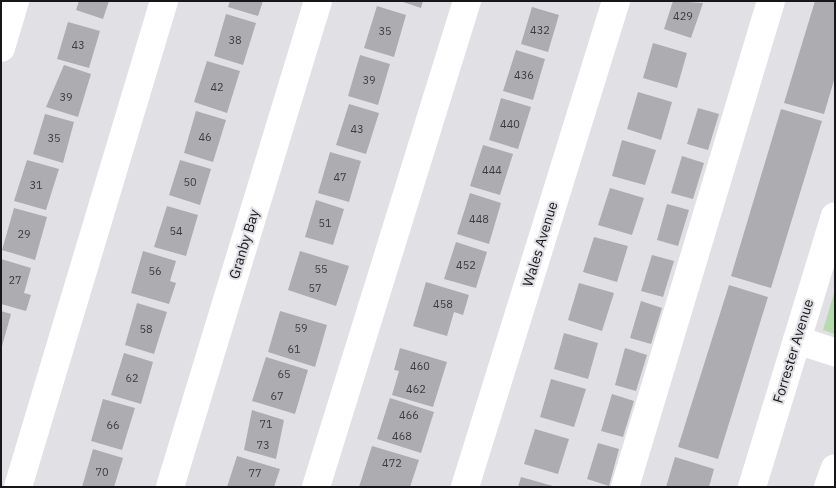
<!DOCTYPE html>
<style>
body{margin:0}
#map{position:relative;width:836px;height:488px;overflow:hidden;background:#e0e0e5;font-family:"IBM Plex Sans",sans-serif}
div>[style]{position:absolute}
[style*='--x']{left:calc(var(--x)*1px);top:calc(var(--y)*1px);width:calc(var(--w)*1px);rotate:calc(var(--a)*1deg)}
.green>*{inset:0;background:#b7dab1}
.building>*{inset:0;background:#adadb1}
.minor>*{height:28px;margin:-14px;padding:0 14px;transform-origin:14px;border-radius:14px;background:#fff}
span{translate:-50% -50%;white-space:nowrap;text-align:center;line-height:1.15;-webkit-text-stroke:4px #e0e0e5;paint-order:stroke}
.number-label{font-size:11px;color:#3c3c3f}
.number-label span{-webkit-text-stroke-width:0}
.street-label{font-size:14px;color:#171719}
.frame{position:absolute;inset:0;border:2px solid #171719;pointer-events:none}
</style>
<div id="map">
<div class="green">
<i style="clip-path:polygon(835px 290px,835px 334px,823px 330px)"></i>
</div>
<div class="building">
<i style="clip-path:polygon(79px 1px,109px 1px,103px 19px,76px 10px)"></i>
<i style="clip-path:polygon(230px 1px,263px 1px,258px 16px,228px 7px)"></i>
<i style="clip-path:polygon(400px 1px,423px 1px,421px 8px)"></i>
<i style="clip-path:polygon(673px 1px,703px 3px,691px 38px,664px 29px)"></i>
<i style="clip-path:polygon(815px 1px,835px 1px,835px 77px,824px 114px,784px 103px)"></i>
<i style="clip-path:polygon(377px 6px,406px 15px,394px 57px,364px 48px)"></i>
<i style="clip-path:polygon(532px 7px,559px 15px,548px 52px,521px 44px)"></i>
<i style="clip-path:polygon(226px 14px,256px 23px,243px 65px,214px 56px)"></i>
<i style="clip-path:polygon(68px 22px,100px 31px,89px 68px,57px 59px)"></i>
<i style="clip-path:polygon(653px 43px,687px 53px,677px 88px,643px 78px)"></i>
<i style="clip-path:polygon(516px 50px,545px 59px,533px 100px,503px 91px)"></i>
<i style="clip-path:polygon(360px 55px,390px 64px,378px 105px,348px 96px)"></i>
<i style="clip-path:polygon(207px 61px,240px 71px,227px 113px,194px 102px)"></i>
<i style="clip-path:polygon(64px 65px,91px 74px,78px 117px,46px 107px)"></i>
<i style="clip-path:polygon(638px 92px,672px 102px,661px 140px,627px 129px)"></i>
<i style="clip-path:polygon(501px 98px,531px 107px,518px 149px,489px 140px)"></i>
<i style="clip-path:polygon(349px 104px,379px 113px,366px 154px,336px 145px)"></i>
<i style="clip-path:polygon(698px 108px,719px 114px,708px 150px,687px 144px)"></i>
<i style="clip-path:polygon(781px 109px,822px 121px,771px 288px,731px 276px)"></i>
<i style="clip-path:polygon(196px 111px,226px 120px,213px 162px,184px 153px)"></i>
<i style="clip-path:polygon(45px 114px,74px 122px,63px 163px,33px 154px)"></i>
<i style="clip-path:polygon(622px 140px,656px 150px,645px 185px,612px 176px)"></i>
<i style="clip-path:polygon(483px 145px,513px 154px,500px 195px,470px 186px)"></i>
<i style="clip-path:polygon(330px 152px,361px 161px,349px 202px,318px 193px)"></i>
<i style="clip-path:polygon(682px 156px,704px 163px,693px 199px,671px 193px)"></i>
<i style="clip-path:polygon(27px 160px,59px 169px,46px 210px,14px 201px)"></i>
<i style="clip-path:polygon(180px 160px,211px 169px,200px 205px,169px 195px)"></i>
<i style="clip-path:polygon(610px 188px,644px 198px,632px 235px,598px 225px)"></i>
<i style="clip-path:polygon(470px 193px,501px 203px,489px 244px,457px 234px)"></i>
<i style="clip-path:polygon(316px 200px,344px 209px,333px 245px,305px 237px)"></i>
<i style="clip-path:polygon(667px 204px,689px 210px,678px 246px,657px 240px)"></i>
<i style="clip-path:polygon(167px 206px,198px 215px,186px 256px,154px 247px)"></i>
<i style="clip-path:polygon(14px 208px,47px 217px,35px 260px,2px 250px)"></i>
<i style="clip-path:polygon(594px 237px,628px 246px,617px 282px,583px 272px)"></i>
<i style="clip-path:polygon(456px 242px,487px 252px,476px 288px,444px 279px)"></i>
<i style="clip-path:polygon(143px 251px,176px 261px,170px 281px,176px 283px,169px 304px,131px 293px)"></i>
<i style="clip-path:polygon(300px 251px,349px 266px,336px 306px,288px 290px)"></i>
<i style="clip-path:polygon(652px 255px,674px 261px,663px 297px,641px 291px)"></i>
<i style="clip-path:polygon(1px 259px,31px 268px,24px 293px,31px 295px,26px 311px,1px 304px)"></i>
<i style="clip-path:polygon(426px 282px,469px 295px,463px 315px,454px 312px,447px 336px,413px 326px)"></i>
<i style="clip-path:polygon(579px 283px,614px 293px,602px 331px,568px 320px)"></i>
<i style="clip-path:polygon(729px 285px,768px 297px,718px 459px,678px 447px)"></i>
<i style="clip-path:polygon(641px 301px,662px 308px,651px 344px,630px 338px)"></i>
<i style="clip-path:polygon(137px 303px,167px 312px,154px 354px,125px 345px)"></i>
<i style="clip-path:polygon(1px 311px,11px 314px,2px 346px,1px 346px)"></i>
<i style="clip-path:polygon(280px 311px,327px 325px,315px 367px,268px 352px)"></i>
<i style="clip-path:polygon(564px 333px,598px 343px,588px 379px,554px 369px)"></i>
<i style="clip-path:polygon(400px 348px,447px 362px,433px 407px,392px 395px,399px 371px,394px 370px)"></i>
<i style="clip-path:polygon(625px 348px,647px 355px,636px 391px,615px 385px)"></i>
<i style="clip-path:polygon(124px 353px,153px 362px,141px 404px,111px 395px)"></i>
<i style="clip-path:polygon(266px 357px,308px 370px,295px 414px,252px 401px)"></i>
<i style="clip-path:polygon(551px 379px,586px 389px,574px 427px,540px 417px)"></i>
<i style="clip-path:polygon(612px 394px,634px 401px,623px 437px,601px 431px)"></i>
<i style="clip-path:polygon(390px 398px,434px 412px,421px 453px,377px 439px)"></i>
<i style="clip-path:polygon(103px 399px,135px 408px,122px 450px,91px 441px)"></i>
<i style="clip-path:polygon(252px 410px,284px 420px,276px 459px,244px 450px)"></i>
<i style="clip-path:polygon(535px 429px,569px 439px,558px 474px,524px 464px)"></i>
<i style="clip-path:polygon(598px 443px,619px 449px,609px 486px,587px 479px)"></i>
<i style="clip-path:polygon(372px 446px,419px 460px,410px 487px,359px 487px)"></i>
<i style="clip-path:polygon(93px 449px,123px 458px,114px 487px,82px 487px)"></i>
<i style="clip-path:polygon(237px 456px,280px 469px,274px 487px,227px 487px)"></i>
<i style="clip-path:polygon(675px 457px,714px 469px,709px 487px,666px 487px)"></i>
<i style="clip-path:polygon(521px 477px,553px 486px,553px 487px,518px 487px)"></i>
</div>
<div class="minor">
<i style="--x:1;--y:48;--w:49;--a:-73.4"></i>
<i style="--x:797;--y:340;--w:40;--a:18"></i>
<i style="--x:18;--y:487;--w:507;--a:-73.28"></i>
<i style="--x:170;--y:487;--w:508;--a:-73.06"></i>
<i style="--x:316;--y:487;--w:509;--a:-72.74"></i>
<i style="--x:465;--y:487;--w:509;--a:-72.74"></i>
<i style="--x:625;--y:487;--w:507;--a:-73.28"></i>
<i style="--x:752;--y:487;--w:283;--a:-73"></i>
<i style="--x:828;--y:487;--w:20;--a:-70"></i>
</div>
<div class="number-label">
<span style="left:683px;top:16px">429</span>
<span style="left:540px;top:30px">432</span>
<span style="left:385px;top:31px">35</span>
<span style="left:235px;top:40px">38</span>
<span style="left:78px;top:45px">43</span>
<span style="left:524px;top:75px">436</span>
<span style="left:369px;top:80px">39</span>
<span style="left:217px;top:87px">42</span>
<span style="left:66px;top:97px">39</span>
<span style="left:510px;top:124px">440</span>
<span style="left:357px;top:129px">43</span>
<span style="left:205px;top:137px">46</span>
<span style="left:54px;top:138px">35</span>
<span style="left:492px;top:170px">444</span>
<span style="left:340px;top:177px">47</span>
<span style="left:190px;top:182px">50</span>
<span style="left:36px;top:185px">31</span>
<span style="left:479px;top:219px">448</span>
<span style="left:325px;top:223px">51</span>
<span style="left:176px;top:231px">54</span>
<span style="left:24px;top:234px">29</span>
<span style="left:466px;top:265px">452</span>
<span style="left:321px;top:269px">55</span>
<span style="left:155px;top:271px">56</span>
<span style="left:15px;top:280px">27</span>
<span style="left:315px;top:288px">57</span>
<span style="left:443px;top:304px">458</span>
<span style="left:301px;top:328px">59</span>
<span style="left:146px;top:329px">58</span>
<span style="left:294px;top:349px">61</span>
<span style="left:420px;top:366px">460</span>
<span style="left:284px;top:374px">65</span>
<span style="left:132px;top:378px">62</span>
<span style="left:416px;top:389px">462</span>
<span style="left:277px;top:396px">67</span>
<span style="left:409px;top:415px">466</span>
<span style="left:266px;top:424px">71</span>
<span style="left:113px;top:425px">66</span>
<span style="left:402px;top:436px">468</span>
<span style="left:263px;top:445px">73</span>
<span style="left:392px;top:463px">472</span>
<span style="left:102px;top:472px">70</span>
<span style="left:255px;top:473px">77</span>
</div>
<div class="street-label">
<span style="left:244px;top:244px;rotate:-73deg">Granby Bay</span>
<span style="left:540px;top:244px;rotate:-73deg">Wales Avenue</span>
<span style="left:793px;top:351px;rotate:-73deg">Forrester Avenue</span>
</div>
<div class="frame"></div>
</div>
